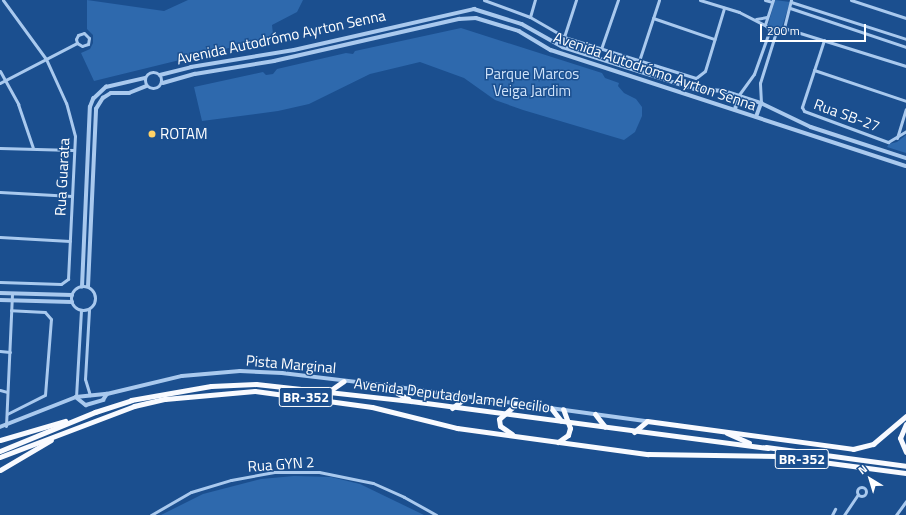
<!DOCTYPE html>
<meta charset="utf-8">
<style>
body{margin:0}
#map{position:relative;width:906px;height:515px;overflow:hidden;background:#1b4f8f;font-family:"Titillium Web",sans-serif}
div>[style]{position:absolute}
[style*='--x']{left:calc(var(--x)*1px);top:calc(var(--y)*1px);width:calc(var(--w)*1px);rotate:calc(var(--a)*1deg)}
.green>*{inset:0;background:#2e69ad}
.minor>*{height:3px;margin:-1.5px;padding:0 1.5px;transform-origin:1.5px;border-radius:1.5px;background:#a9c9ee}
.minor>.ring{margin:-1.5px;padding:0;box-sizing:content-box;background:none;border:3px solid #a9c9ee;border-radius:50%}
.tertiary>*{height:3.5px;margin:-1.75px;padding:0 1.75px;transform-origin:1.75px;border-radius:1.75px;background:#a9c9ee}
.tertiary>.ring{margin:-1.75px;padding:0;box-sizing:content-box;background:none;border:3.5px solid #a9c9ee;border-radius:50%}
.trunk>*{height:5px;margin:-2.5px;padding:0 2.5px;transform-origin:2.5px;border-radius:2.5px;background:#f8faff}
.dots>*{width:11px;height:11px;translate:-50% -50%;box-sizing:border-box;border:2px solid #1b4f8f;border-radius:50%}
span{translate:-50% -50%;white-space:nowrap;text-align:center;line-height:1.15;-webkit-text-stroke:3px #1b4f8f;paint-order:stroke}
.shield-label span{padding:1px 3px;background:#1b4f8f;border:1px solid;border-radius:3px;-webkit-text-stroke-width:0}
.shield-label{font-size:14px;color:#fff;font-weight:700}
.street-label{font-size:15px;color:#fff}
.park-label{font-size:15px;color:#cfe3fa}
.poi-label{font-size:15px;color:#fff}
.left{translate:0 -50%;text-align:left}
.north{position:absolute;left:850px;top:459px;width:40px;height:40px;-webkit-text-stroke:3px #1b4f8f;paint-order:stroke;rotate:322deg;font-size:11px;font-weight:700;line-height:16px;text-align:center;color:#fff}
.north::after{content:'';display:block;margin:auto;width:14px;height:18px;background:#fff;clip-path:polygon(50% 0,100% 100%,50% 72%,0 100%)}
.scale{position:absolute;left:760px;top:24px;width:106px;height:18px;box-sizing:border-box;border:2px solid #fff;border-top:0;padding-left:5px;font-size:12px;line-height:14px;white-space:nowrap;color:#fff;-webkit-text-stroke:3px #1b4f8f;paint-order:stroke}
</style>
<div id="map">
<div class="green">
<i style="clip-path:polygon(87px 0,164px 11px,188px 0,303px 0,297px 12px,272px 25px,273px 34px,259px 45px,241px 45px,94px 81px,81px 53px,90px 49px,93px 43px,93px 35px,87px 29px)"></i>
<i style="clip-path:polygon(775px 0,790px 2px,782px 27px,775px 32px,768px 25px)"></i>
<i style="clip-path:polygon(461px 28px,602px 73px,605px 78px,619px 83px,618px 86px,624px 93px,636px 99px,642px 107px,642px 116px,635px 132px,624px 140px,523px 110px,495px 100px,464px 78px,420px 62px,370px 74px,309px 104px,278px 111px,202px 121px,194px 87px,263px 72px,266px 75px,273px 74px,277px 69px,346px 53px,353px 54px,355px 51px)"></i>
<i style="clip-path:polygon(906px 135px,906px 153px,887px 147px,889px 144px,897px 142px)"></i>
<i style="clip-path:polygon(294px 476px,331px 477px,360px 484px,424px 515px,161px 515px,203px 494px,261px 479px)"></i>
</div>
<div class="minor">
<i style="--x:484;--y:0;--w:49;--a:20.3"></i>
<i style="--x:530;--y:17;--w:39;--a:30"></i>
<i style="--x:564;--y:37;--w:138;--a:17.3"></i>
<i style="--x:696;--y:78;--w:11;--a:-38"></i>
<i style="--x:705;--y:71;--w:66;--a:-73.2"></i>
<i style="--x:700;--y:0;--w:41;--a:17.1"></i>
<i style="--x:739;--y:12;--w:29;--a:27"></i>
<i style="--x:765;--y:0;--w:7;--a:16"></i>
<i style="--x:773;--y:0;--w:26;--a:108"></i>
<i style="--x:765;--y:25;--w:14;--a:45"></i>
<i style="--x:851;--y:0;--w:58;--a:18.1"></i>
<i style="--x:791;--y:2;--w:121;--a:17.8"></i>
<i style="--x:790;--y:8;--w:122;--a:18.6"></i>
<i style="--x:530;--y:17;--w:18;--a:-74"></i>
<i style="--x:653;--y:18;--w:65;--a:19"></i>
<i style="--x:756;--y:19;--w:11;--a:-10"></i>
<i style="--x:784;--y:28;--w:128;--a:17.3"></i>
<i style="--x:84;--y:33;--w:7;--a:45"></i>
<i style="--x:89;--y:38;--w:6;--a:99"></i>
<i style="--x:88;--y:44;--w:6;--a:162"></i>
<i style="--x:82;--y:46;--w:6;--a:-149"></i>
<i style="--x:77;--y:43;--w:4;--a:-104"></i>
<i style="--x:76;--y:39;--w:4;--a:-63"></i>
<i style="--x:78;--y:35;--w:6;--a:-18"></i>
<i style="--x:775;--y:35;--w:11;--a:-38"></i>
<i style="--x:784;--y:28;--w:29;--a:-76"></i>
<i style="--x:564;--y:37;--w:39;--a:-72"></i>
<i style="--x:824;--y:40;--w:71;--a:108.2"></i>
<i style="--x:802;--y:107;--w:4;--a:63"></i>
<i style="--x:804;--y:111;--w:90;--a:20.3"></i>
<i style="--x:888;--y:142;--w:21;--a:-31"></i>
<i style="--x:601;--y:49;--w:52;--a:-70.9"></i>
<i style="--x:639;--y:61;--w:64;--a:-71.8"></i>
<i style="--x:814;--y:70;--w:97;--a:18.6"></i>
<i style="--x:0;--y:71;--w:38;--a:61"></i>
<i style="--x:18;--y:104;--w:46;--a:71.2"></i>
<i style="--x:0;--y:83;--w:87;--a:-27.5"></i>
<i style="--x:738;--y:96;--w:27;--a:-54"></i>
<i style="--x:754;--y:74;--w:45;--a:-70.3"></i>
<i style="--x:761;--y:103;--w:20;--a:-93"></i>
<i style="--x:760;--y:83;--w:50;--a:-72.6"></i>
<i style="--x:897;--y:138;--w:30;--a:-73"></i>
<i style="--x:0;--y:148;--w:73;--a:1.6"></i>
<i style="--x:0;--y:192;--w:72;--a:3.2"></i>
<i style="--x:0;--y:237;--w:70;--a:3.3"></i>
<i style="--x:0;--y:282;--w:61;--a:1.9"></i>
<i style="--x:61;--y:284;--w:9;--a:-36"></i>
<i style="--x:68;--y:279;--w:143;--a:-87.2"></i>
<i style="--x:75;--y:136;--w:34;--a:-105"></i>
<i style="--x:66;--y:103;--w:48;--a:-114.4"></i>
<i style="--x:46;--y:59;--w:73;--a:-126.1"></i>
<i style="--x:89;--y:310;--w:69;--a:93.3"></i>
<i style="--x:85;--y:379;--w:17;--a:73"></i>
<i style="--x:0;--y:351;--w:10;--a:6"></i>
<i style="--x:0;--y:390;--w:7;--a:16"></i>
<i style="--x:76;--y:397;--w:86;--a:-86.7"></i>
<i style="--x:7;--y:414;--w:42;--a:-26.6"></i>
<i style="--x:45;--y:395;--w:76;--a:-85.5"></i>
<i style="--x:51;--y:319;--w:9;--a:-131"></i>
<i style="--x:45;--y:312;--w:34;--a:-177"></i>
<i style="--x:6;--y:426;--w:133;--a:-87.4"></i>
<i class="ring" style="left:857.5px;top:487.5px;width:6px;height:6px"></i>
<i style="--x:151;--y:515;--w:46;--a:-29.9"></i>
<i style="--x:191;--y:492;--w:42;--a:-16.7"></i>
<i style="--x:231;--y:480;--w:44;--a:-10.5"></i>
<i style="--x:274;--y:472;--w:45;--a:0"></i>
<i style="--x:319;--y:472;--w:55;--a:11.5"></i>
<i style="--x:373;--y:483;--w:34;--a:24"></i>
<i style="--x:404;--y:497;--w:37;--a:29"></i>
<i style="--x:832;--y:515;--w:7;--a:-63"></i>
<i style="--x:844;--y:515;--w:25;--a:-56"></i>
<i style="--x:896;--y:515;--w:17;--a:-54"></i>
</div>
<div class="tertiary">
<i class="ring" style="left:146px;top:73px;width:12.5px;height:12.5px"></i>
<i style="--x:160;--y:75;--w:32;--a:-14"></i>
<i style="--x:191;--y:67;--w:104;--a:-9.4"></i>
<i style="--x:294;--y:50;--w:185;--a:-12.8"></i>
<i style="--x:474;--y:9;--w:50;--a:17.4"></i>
<i style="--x:522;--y:24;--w:47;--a:29.3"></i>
<i style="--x:563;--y:47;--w:139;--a:17.7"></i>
<i style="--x:695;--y:89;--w:29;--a:4"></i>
<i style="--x:724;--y:91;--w:39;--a:18"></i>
<i style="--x:761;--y:103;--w:55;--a:25.6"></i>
<i style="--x:811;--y:127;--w:100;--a:18.1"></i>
<i style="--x:163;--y:83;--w:33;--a:-16"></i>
<i style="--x:195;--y:74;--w:80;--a:-9.3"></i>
<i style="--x:274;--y:61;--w:190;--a:-12.8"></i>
<i style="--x:459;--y:19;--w:17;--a:-3"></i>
<i style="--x:476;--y:18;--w:45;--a:16.8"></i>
<i style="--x:519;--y:31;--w:37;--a:31"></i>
<i style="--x:551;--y:50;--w:373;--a:18.1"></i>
<i style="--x:735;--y:110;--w:14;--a:-78"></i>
<i style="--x:756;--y:117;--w:15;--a:-70"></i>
<i class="ring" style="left:72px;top:287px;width:20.5px;height:20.5px"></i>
<i style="--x:82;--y:287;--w:180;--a:-87.5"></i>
<i style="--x:90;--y:107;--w:9;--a:-69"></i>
<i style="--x:93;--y:99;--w:18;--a:-43"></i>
<i style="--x:106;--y:87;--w:40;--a:-13"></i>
<i style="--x:88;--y:287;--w:178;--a:-87.4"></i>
<i style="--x:96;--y:109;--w:13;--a:-58"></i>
<i style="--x:103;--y:98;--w:9;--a:-32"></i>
<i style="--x:111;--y:93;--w:18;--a:0"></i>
<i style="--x:129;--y:93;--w:18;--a:-22"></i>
<i style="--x:0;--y:293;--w:72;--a:1.6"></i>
<i style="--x:0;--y:300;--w:72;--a:1.6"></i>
<i style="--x:76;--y:397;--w:13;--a:39"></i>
<i style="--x:86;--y:405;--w:18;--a:-16"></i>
<i style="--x:103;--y:400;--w:7;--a:-56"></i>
<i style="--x:0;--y:427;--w:82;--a:-21.5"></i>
<i style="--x:76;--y:397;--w:31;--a:-6"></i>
<i style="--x:107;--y:394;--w:77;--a:-13.5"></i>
<i style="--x:182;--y:376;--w:58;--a:-4.9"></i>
<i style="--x:240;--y:371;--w:42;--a:2.7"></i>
<i style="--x:282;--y:373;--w:102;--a:6.8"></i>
<i style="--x:383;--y:385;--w:266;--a:7.8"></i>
</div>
<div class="trunk">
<i style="--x:383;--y:385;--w:29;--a:29"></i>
<i style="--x:328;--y:392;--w:19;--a:-35"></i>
<i style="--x:452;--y:408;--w:18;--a:-38"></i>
<i style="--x:551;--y:408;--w:16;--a:52"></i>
<i style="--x:595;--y:414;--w:16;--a:52"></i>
<i style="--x:906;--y:424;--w:15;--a:113"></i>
<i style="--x:900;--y:438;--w:15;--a:67"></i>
<i style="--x:634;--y:432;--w:17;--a:-40"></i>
<i style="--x:647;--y:421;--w:208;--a:7.7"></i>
<i style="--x:853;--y:449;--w:21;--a:-14"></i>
<i style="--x:873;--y:444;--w:43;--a:-40.3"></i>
<i style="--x:727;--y:433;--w:24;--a:24"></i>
<i style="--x:512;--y:434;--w:14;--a:-146"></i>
<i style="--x:500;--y:426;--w:7;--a:-98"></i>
<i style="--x:499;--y:419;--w:23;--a:-41"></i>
<i style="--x:0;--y:440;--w:68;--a:-16.3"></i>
<i style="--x:558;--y:442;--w:12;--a:-35"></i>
<i style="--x:568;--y:435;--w:7;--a:-74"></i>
<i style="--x:570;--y:428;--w:20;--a:-110"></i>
<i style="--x:766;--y:447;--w:141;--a:7.7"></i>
<i style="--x:0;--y:451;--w:103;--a:-22.3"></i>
<i style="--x:95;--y:412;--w:38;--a:-18"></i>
<i style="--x:131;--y:400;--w:81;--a:-9.9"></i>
<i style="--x:211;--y:386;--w:45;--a:-2.5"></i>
<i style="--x:256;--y:384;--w:156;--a:6.3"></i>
<i style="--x:411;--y:401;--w:360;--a:7.5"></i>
<i style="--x:0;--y:457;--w:143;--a:-20.8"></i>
<i style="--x:134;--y:406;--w:32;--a:-13"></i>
<i style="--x:165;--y:399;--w:90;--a:-5.1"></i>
<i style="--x:255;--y:391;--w:118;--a:7.8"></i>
<i style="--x:372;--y:407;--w:88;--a:13.9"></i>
<i style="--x:457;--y:428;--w:193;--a:7.8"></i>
<i style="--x:648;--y:454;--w:129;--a:0.9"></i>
<i style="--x:777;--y:456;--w:130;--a:7.5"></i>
<i style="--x:0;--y:470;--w:59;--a:-30.5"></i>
</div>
<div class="dots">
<i style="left:152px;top:134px;background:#ffd166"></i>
</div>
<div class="shield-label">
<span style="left:306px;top:397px">BR-352</span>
<span style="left:802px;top:459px">BR-352</span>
</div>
<div class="street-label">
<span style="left:281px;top:37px;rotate:-12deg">Avenida Autodrómo Ayrton Senna</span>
<span style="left:655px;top:71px;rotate:19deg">Avenida Autodrómo Ayrton Senna</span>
<span style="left:847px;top:115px;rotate:20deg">Rua SB-27</span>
<span style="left:62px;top:177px;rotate:-87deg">Rua Guarata</span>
<span style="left:291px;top:364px;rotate:5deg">Pista Marginal</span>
<span style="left:452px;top:395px;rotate:7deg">Avenida Deputado Jamel Cecilio</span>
<span style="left:281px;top:464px;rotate:-4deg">Rua GYN 2</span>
</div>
<div class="park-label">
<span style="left:532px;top:82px">Parque Marcos<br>Veiga Jardim</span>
</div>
<div class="poi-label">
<span class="left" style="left:160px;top:134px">ROTAM</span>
</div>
<div class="north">N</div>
<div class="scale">200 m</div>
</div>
